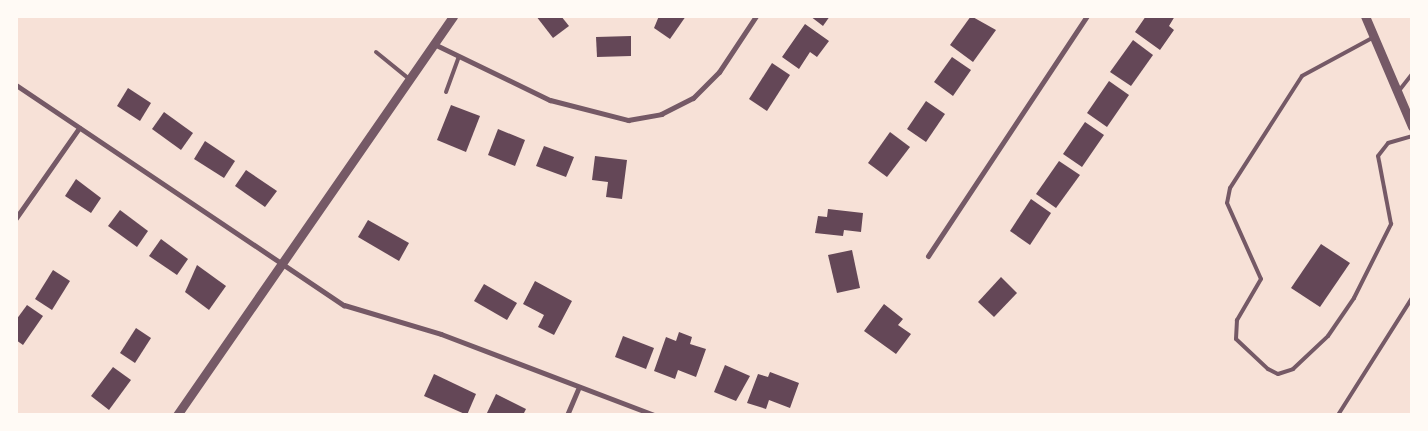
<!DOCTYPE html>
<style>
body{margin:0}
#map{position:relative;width:1428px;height:431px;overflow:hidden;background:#f7e1d7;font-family:"Crimson Pro",serif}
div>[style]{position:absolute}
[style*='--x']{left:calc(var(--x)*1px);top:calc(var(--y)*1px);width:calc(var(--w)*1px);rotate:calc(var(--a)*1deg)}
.building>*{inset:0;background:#644757}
.service>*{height:4px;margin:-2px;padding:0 2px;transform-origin:2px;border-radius:2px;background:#755966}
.minor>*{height:5px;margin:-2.5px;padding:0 2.5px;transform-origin:2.5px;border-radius:2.5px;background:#755966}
.tertiary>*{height:9px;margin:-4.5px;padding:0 4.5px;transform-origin:4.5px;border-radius:4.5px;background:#755966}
span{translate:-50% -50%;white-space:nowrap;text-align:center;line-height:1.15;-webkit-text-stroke:4.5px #fffaf5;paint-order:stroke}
.frame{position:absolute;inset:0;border:18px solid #fffaf5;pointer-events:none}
</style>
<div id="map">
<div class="building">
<i style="clip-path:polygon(536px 16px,561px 16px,569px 26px,553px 38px)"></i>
<i style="clip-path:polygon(659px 16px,686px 16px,670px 39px,654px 28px)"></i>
<i style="clip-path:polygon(810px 16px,830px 16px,823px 26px)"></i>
<i style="clip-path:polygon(971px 16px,996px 30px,973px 62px,950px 45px)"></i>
<i style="clip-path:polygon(1146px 16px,1175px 16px,1169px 26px,1174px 30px,1160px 50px,1135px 32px)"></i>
<i style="clip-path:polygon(805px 24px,829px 41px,817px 57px,810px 52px,799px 69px,782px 57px)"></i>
<i style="clip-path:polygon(631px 36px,631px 56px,597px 57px,596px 37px)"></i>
<i style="clip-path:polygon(1133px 40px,1153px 55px,1131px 86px,1110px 72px)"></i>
<i style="clip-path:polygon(952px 57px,971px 70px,953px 96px,934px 82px)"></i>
<i style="clip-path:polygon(772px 63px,790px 75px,767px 111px,749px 99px)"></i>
<i style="clip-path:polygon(1109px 81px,1129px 95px,1107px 127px,1087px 113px)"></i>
<i style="clip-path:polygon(128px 88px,151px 103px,140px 121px,117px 106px)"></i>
<i style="clip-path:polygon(926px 101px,945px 114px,926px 142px,907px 129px)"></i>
<i style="clip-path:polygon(451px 105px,480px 116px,466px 152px,437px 140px)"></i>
<i style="clip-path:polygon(164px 112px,193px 133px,181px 150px,152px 129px)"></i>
<i style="clip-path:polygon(1085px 122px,1104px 135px,1082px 167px,1063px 154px)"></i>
<i style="clip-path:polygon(498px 129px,525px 140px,515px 166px,488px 155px)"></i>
<i style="clip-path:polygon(890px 132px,910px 147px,887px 177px,868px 163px)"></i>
<i style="clip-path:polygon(205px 141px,235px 161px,224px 178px,194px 159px)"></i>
<i style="clip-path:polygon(544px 146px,574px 157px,566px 177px,536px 166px)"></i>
<i style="clip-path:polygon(595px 156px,627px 160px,622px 199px,606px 197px,608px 182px,592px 180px)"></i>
<i style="clip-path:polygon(1059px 161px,1080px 175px,1056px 208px,1036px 194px)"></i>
<i style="clip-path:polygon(246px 170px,277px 191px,265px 207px,235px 186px)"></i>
<i style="clip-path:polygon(76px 179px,101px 198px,91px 213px,65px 196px)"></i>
<i style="clip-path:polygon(1031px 199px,1051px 213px,1030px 245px,1010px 231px)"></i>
<i style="clip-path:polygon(828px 209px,863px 213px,861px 232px,844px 230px,843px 236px,815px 233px,818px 216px,827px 217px)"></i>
<i style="clip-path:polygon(120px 210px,148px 231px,137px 247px,108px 226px)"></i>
<i style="clip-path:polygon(368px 220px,409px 243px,399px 261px,358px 237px)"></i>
<i style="clip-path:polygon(161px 239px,188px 259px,177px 275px,149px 256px)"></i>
<i style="clip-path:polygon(1321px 244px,1350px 263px,1320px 307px,1291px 288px)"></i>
<i style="clip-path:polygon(852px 250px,860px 288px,837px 293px,828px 255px)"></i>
<i style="clip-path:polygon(197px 265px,226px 286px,209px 310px,185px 292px)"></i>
<i style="clip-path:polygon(53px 270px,70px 281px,52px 310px,35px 299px)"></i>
<i style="clip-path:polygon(1001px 277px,1017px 293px,994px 317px,978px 302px)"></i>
<i style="clip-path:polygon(535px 281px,572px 301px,554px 335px,538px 327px,544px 315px,523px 304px)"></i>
<i style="clip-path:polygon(484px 284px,517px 303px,507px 320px,474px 301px)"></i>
<i style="clip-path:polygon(884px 304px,903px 319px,898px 325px,911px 334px,896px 354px,864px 331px)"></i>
<i style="clip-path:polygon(27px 305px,43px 316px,23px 345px,16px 340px,16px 320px)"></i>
<i style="clip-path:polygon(136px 328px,151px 338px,135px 363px,120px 353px)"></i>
<i style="clip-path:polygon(679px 332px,692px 337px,690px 344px,706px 349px,696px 377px,678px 370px,675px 379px,654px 371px,666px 337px,676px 341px)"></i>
<i style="clip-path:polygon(623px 336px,654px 348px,646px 369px,615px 357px)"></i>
<i style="clip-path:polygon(725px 365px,750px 376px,736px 401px,714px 392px)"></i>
<i style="clip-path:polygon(113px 367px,131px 380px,109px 410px,91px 396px)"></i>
<i style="clip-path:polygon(770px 372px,799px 383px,790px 408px,769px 400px,766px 409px,747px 403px,758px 374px,768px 377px)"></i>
<i style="clip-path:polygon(434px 374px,476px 394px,467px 415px,424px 396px)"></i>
<i style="clip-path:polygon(496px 394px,526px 409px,523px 415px,486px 415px)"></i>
</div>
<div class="service">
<i style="--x:1374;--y:37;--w:82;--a:151.6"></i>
<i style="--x:1302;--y:76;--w:133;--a:122.7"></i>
<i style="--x:1230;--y:188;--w:15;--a:101"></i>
<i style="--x:1227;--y:203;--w:83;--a:65.9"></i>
<i style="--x:1261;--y:279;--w:48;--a:120.3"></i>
<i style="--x:1237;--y:320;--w:19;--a:93"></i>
<i style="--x:1236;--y:339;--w:44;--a:43.2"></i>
<i style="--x:1268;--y:369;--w:11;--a:27"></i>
<i style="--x:1278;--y:374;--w:16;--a:-18"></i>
<i style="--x:1293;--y:369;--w:48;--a:-43.3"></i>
<i style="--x:1328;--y:336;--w:46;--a:-55.6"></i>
<i style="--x:1354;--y:298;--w:83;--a:-63.4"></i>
<i style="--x:1391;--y:224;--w:69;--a:-100.8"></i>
<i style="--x:1378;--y:156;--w:16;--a:-52"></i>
<i style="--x:1388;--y:143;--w:25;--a:-16"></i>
<i style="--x:376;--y:52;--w:41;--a:39.1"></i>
<i style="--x:446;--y:92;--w:37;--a:-70"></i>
<i style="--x:1398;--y:92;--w:23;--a:-52"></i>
<i style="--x:1338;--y:415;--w:138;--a:-57.7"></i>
</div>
<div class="minor">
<i style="--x:434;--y:44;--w:129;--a:25.8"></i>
<i style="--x:550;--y:100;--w:81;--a:14.4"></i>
<i style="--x:628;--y:120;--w:34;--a:-10"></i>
<i style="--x:661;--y:114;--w:36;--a:-27"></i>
<i style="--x:693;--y:98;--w:37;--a:-45"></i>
<i style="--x:719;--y:72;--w:67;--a:-56.5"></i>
<i style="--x:16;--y:85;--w:395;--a:33.9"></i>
<i style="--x:344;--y:305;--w:101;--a:16.6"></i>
<i style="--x:441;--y:334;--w:228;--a:20.8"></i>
<i style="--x:16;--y:218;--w:110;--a:-55"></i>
<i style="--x:928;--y:256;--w:288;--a:-56.5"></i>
<i style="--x:567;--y:415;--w:30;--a:-67"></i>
</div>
<div class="tertiary">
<i style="--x:1365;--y:16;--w:120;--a:66.9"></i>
<i style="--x:177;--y:415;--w:485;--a:-55.3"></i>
</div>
<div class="frame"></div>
</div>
